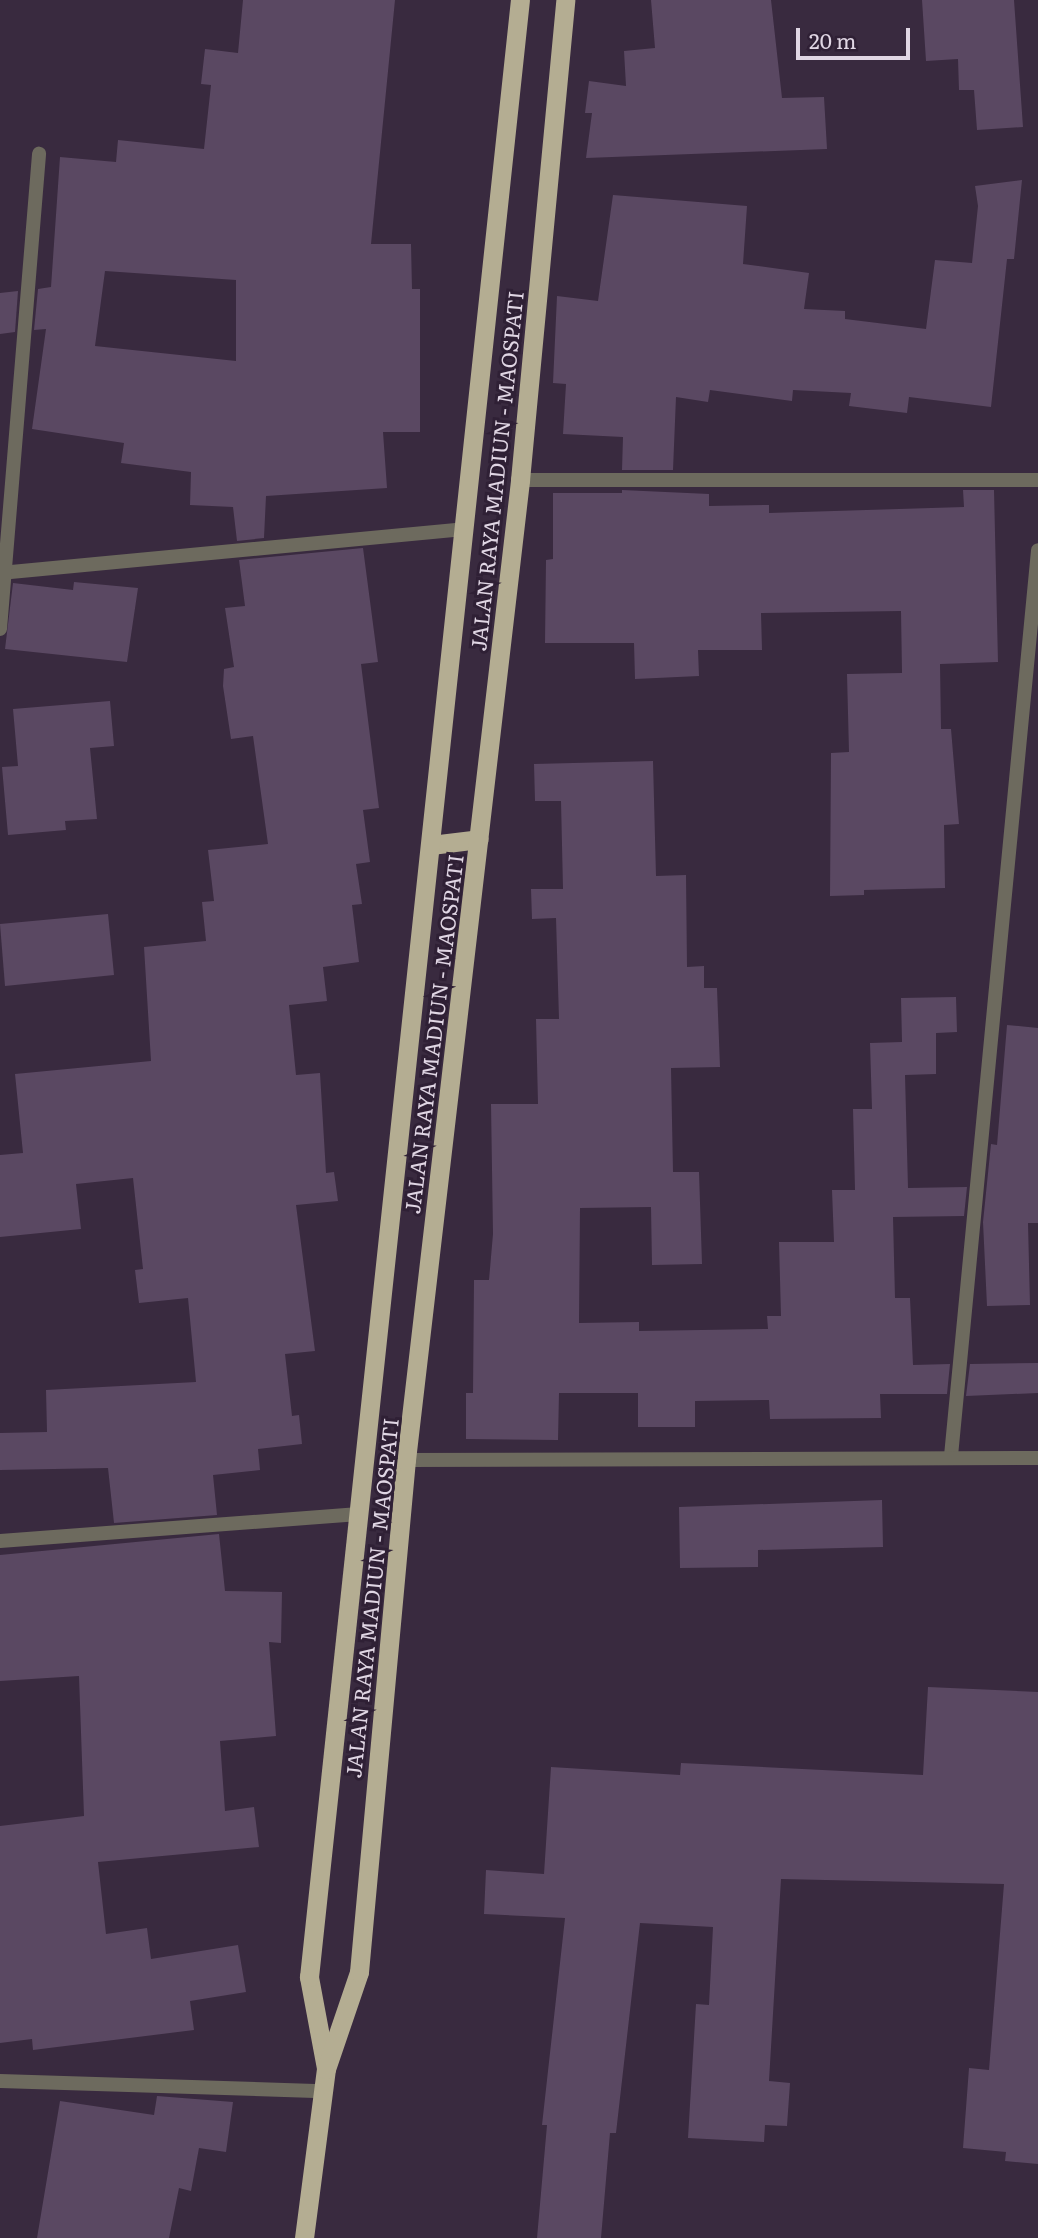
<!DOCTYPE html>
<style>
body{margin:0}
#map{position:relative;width:1038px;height:2238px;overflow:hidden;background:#392a3f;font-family:Literata,serif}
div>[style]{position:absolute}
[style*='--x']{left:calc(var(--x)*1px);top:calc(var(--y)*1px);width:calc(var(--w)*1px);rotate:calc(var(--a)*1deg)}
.building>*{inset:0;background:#5a4862}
.minor>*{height:14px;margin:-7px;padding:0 7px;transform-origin:7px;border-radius:7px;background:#6d6a5e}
.trunk>*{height:19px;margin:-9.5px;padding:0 9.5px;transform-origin:9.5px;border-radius:9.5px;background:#b4ad92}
span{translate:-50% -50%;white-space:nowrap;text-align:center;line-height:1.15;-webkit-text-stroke:6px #2f2035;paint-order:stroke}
.street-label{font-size:21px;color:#e0d6e4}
.scale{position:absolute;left:796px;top:28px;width:114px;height:32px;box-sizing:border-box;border:4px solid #e0d6e4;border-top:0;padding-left:9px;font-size:21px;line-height:24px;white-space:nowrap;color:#e0d6e4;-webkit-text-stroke:5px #2f2035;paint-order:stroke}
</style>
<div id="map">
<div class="building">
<i style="clip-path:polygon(evenodd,243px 0,395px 0,371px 244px,411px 244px,412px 289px,420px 289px,420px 432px,383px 432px,387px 488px,266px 496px,264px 538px,237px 541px,233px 507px,190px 505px,191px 472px,121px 463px,124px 443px,32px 429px,46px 329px,34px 330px,38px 289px,51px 287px,60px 157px,116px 162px,118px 140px,204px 149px,211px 85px,201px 84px,205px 49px,238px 53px,243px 0,105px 271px,236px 280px,236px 361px,95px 346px,105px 271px)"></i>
<i style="clip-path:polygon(651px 0,771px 0,782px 98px,824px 97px,827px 149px,586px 158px,592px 113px,585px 113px,589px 81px,626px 86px,624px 51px,655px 48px)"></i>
<i style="clip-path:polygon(922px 0,1014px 0,1023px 127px,977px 130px,974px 90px,959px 90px,958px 59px,926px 61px)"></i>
<i style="clip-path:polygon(1022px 180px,1014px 259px,1007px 259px,991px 407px,909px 397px,907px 413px,849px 406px,851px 393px,793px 390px,792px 401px,710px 390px,708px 402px,676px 397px,673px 470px,622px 470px,623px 437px,563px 434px,566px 384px,553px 383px,557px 296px,598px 301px,613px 195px,747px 206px,743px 264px,809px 273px,804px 309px,845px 311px,845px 319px,926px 329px,935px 260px,972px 263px,978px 206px,975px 186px)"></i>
<i style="clip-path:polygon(18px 291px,15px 332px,0 334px,0 293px)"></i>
<i style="clip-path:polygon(622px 490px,709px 494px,709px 506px,769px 505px,769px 513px,964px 507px,963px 490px,994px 490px,998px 662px,940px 664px,941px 729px,951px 729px,959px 824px,944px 825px,945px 888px,864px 890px,864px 895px,830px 896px,831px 753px,849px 752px,847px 674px,902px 673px,901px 611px,761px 613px,762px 650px,698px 650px,699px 676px,635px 679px,634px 643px,545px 643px,546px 560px,553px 559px,553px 493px,622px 493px)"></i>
<i style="clip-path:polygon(363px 548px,378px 662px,361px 664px,379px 808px,363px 810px,370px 862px,356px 864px,362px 904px,352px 905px,359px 962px,323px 967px,327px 1001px,289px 1005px,296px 1075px,320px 1073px,326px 1173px,334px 1172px,338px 1201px,296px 1205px,315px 1351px,285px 1354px,292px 1416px,299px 1415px,302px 1444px,258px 1449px,260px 1470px,213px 1475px,217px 1515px,114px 1523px,108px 1468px,0 1470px,0 1433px,47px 1432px,46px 1390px,196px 1382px,188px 1298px,139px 1303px,135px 1270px,143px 1269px,133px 1178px,76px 1184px,81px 1229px,0 1237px,0 1155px,23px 1153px,15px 1074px,151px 1061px,144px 947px,206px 941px,202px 902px,214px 901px,208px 850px,268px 844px,253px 736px,231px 739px,223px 686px,224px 669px,234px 667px,225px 608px,245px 606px,239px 560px)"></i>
<i style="clip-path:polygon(74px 582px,138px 588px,127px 662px,5px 649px,13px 583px,73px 590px)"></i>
<i style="clip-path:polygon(110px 701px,114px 746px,90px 748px,97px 819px,65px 821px,66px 830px,8px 835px,2px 767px,18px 766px,13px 709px)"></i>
<i style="clip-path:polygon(653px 761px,656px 876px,686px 875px,687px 967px,704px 966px,704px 988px,717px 988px,720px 1067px,671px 1068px,673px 1172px,699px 1172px,702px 1264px,652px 1265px,651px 1207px,580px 1208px,579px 1323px,639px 1322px,639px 1331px,768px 1329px,767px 1316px,781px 1316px,779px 1242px,834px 1242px,832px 1190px,855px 1190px,853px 1109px,872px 1109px,870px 1043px,902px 1042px,901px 998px,956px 997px,957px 1032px,936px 1033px,936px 1074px,905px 1075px,908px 1188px,967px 1187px,964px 1216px,893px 1217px,895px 1298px,910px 1298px,913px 1365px,950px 1364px,947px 1394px,880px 1394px,881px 1418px,770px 1419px,769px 1400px,695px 1401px,695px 1427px,638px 1427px,638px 1393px,559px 1393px,558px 1440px,466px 1439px,466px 1393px,473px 1393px,474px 1280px,489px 1280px,493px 1234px,491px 1104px,538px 1104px,536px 1019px,559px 1019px,556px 918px,532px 919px,531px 889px,563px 889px,561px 801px,535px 801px,534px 764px)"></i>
<i style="clip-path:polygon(108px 914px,114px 975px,5px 986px,0 924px)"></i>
<i style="clip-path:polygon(1007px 1025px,1038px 1028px,1038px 1223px,1028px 1223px,1030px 1305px,987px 1306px,983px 1222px,991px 1144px,997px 1145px)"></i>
<i style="clip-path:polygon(1038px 1363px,1038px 1393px,966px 1396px,970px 1364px)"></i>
<i style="clip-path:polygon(882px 1500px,883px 1547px,758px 1550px,758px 1567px,680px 1568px,679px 1507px)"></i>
<i style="clip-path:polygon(219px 1534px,225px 1591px,282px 1592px,281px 1643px,269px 1642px,276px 1736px,220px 1741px,225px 1811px,254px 1807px,259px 1847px,98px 1862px,106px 1934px,147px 1928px,151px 1959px,238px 1945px,246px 1992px,190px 2001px,194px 2030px,33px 2050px,32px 2039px,0 2043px,0 1826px,84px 1816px,79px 1676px,0 1681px,0 1555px)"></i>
<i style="clip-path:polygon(928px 1687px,1038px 1692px,1038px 2164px,1005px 2161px,1006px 2152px,963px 2148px,969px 2068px,989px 2070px,1004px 1884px,781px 1879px,769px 2081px,790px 2083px,787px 2126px,765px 2125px,764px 2142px,688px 2138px,696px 2004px,709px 2005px,713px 1927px,640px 1923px,616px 2133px,610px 2133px,601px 2238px,537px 2238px,547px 2125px,542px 2125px,565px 1918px,484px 1914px,486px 1870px,544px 1874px,551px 1767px,680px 1775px,681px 1763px,923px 1775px)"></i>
<i style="clip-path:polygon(157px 2096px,233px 2102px,226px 2152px,199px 2148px,191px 2191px,179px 2188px,169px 2238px,37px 2238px,60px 2101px,154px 2115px)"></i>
</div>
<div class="minor">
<i style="--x:520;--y:480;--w:518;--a:0"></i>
<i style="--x:0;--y:573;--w:466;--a:-5.4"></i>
<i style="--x:0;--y:629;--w:477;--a:-85.3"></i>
<i style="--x:951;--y:1456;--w:910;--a:-84.51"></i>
<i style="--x:406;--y:1460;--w:632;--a:-0.18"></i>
<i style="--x:0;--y:1541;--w:360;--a:-4.3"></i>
<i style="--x:0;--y:2081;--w:323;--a:1.8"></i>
</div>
<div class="trunk">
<i style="--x:431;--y:845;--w:48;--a:-7.1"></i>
<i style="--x:326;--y:2068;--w:93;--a:-100.6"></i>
<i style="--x:309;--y:1977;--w:1988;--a:-83.91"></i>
<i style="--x:304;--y:2238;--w:170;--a:-82.6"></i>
<i style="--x:326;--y:2069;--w:102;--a:-71.2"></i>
<i style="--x:359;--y:1972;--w:514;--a:-84.76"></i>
<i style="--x:406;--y:1460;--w:987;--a:-83.36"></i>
<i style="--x:520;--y:480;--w:482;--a:-84.6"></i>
</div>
<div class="street-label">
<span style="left:496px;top:471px;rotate:-84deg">JALAN RAYA MADIUN - MAOSPATI</span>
<span style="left:433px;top:1034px;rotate:-83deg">JALAN RAYA MADIUN - MAOSPATI</span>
<span style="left:371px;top:1598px;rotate:-84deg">JALAN RAYA MADIUN - MAOSPATI</span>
</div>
<div class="scale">20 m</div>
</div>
